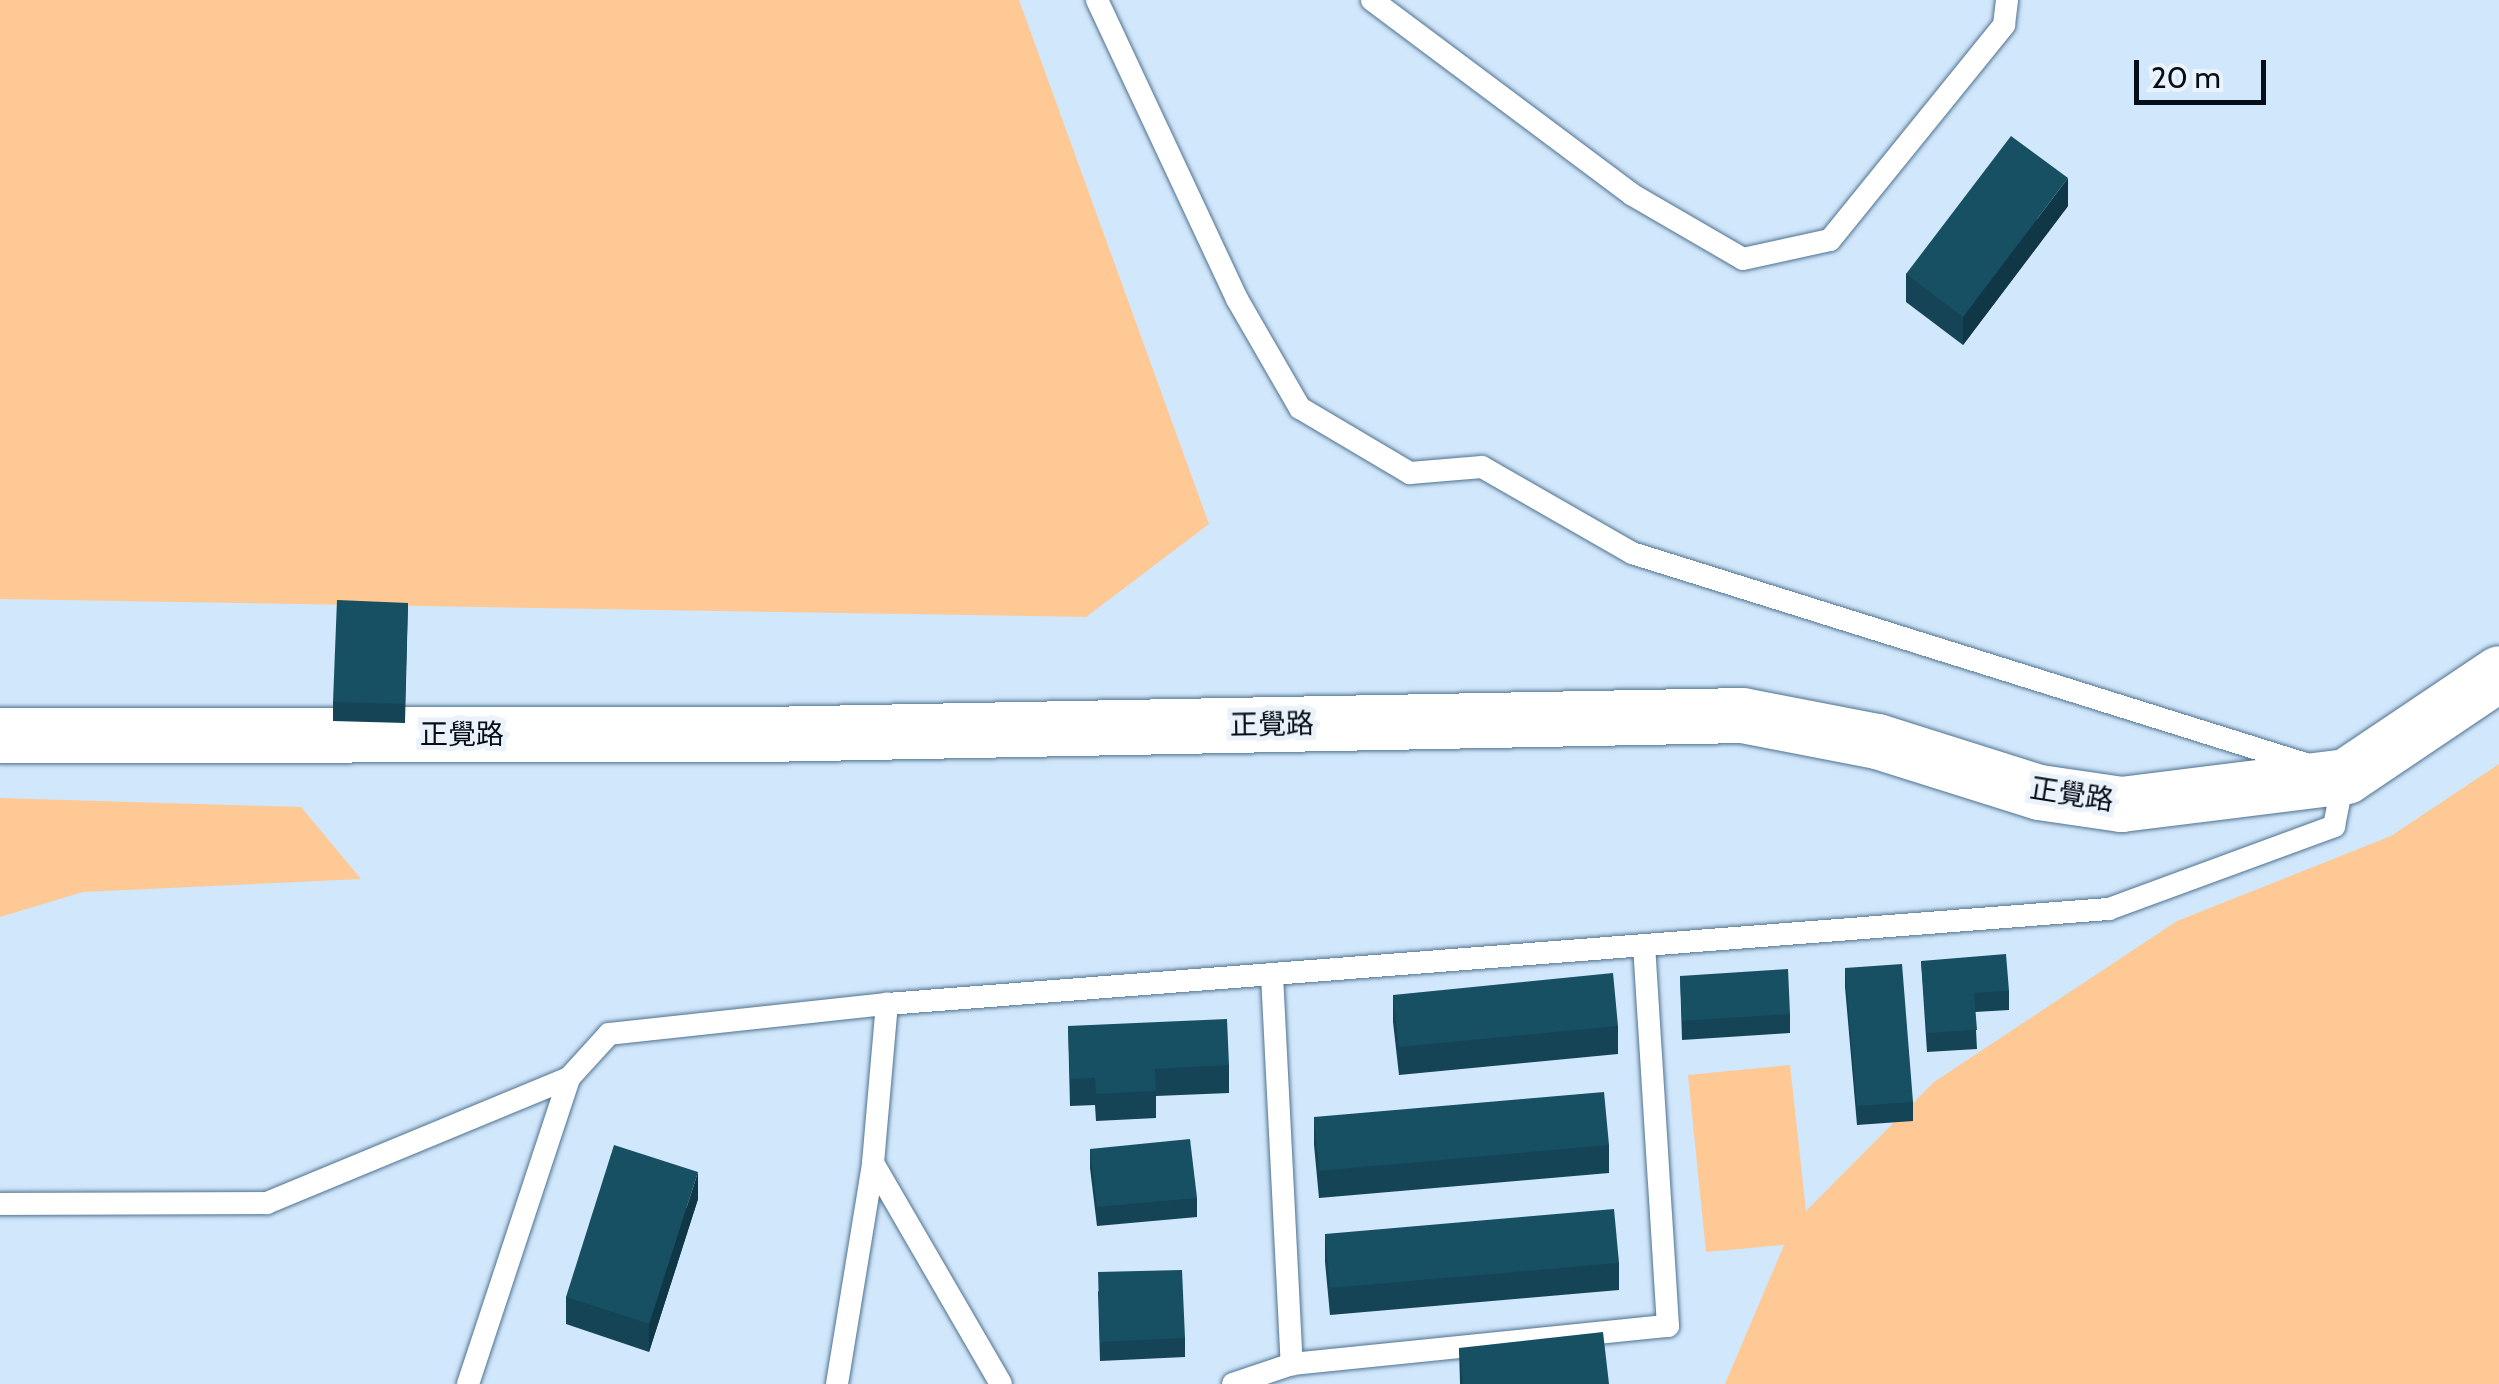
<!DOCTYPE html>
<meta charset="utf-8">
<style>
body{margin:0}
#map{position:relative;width:2499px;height:1384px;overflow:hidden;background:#d1e7fb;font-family:Cabin,"Noto Sans TC",sans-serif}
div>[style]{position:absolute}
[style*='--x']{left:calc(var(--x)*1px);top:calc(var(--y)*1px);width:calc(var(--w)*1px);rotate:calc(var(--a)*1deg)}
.green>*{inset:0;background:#fec995}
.roads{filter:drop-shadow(0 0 2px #507290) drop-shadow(0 0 2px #507290)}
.service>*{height:22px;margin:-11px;padding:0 11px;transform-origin:11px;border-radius:11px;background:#fff}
.tertiary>*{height:55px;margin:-27.5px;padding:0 27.5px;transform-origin:27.5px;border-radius:27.5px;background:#fff}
.wall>*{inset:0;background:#144455}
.shaded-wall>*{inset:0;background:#103745}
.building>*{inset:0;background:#174f63}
span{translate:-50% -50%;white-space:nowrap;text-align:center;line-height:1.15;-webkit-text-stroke:10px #ebf2f9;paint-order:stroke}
.street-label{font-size:28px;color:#030e19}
.scale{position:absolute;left:2134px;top:60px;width:132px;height:45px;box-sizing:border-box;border:5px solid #030e19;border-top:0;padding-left:12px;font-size:30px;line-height:35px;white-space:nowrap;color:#030e19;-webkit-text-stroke:8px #ebf2f9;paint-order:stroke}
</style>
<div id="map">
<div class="green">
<i style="clip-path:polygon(0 0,1019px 0,1209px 524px,1086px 617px,0 599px)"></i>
<i style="clip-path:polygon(2499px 764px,2499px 1384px,1725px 1384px,1784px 1245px,1706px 1252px,1688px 1075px,1790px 1065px,1806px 1211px,1934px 1082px,2177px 921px,2391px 836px)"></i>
<i style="clip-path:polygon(0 798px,301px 807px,361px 879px,83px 892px,0 917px)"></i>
</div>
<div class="roads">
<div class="service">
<i style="--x:1097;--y:0;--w:330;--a:64.9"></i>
<i style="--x:1237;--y:299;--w:126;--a:60"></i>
<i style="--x:1300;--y:408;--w:128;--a:30.6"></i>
<i style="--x:1410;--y:473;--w:72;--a:-4.8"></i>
<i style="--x:1482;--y:467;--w:173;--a:29.8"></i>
<i style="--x:1632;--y:553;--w:709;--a:17.39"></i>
<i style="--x:1372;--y:0;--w:324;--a:36.8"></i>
<i style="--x:1631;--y:194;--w:129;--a:30.1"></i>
<i style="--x:1743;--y:259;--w:89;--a:-12.3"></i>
<i style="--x:1830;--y:240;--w:277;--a:-51"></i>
<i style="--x:2004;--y:25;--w:25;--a:-83"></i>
<i style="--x:1272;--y:975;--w:390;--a:87.1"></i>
<i style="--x:1292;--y:1364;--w:378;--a:-5.8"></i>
<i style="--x:1668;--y:1326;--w:380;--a:-93.6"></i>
<i style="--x:873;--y:1163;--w:255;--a:59.9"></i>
<i style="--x:0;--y:1204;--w:267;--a:-0.2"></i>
<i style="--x:267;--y:1203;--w:327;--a:-22.5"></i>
<i style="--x:569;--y:1078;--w:59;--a:-47.7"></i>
<i style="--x:609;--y:1034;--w:280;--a:-6.2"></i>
<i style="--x:887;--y:1004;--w:1226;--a:-4.45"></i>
<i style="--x:2109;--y:909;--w:240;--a:-20.2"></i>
<i style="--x:2334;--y:826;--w:51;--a:-78.7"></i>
<i style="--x:468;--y:1384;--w:322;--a:-71.7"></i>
<i style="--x:837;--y:1384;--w:224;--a:-80.7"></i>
<i style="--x:873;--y:1163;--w:160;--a:-85"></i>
<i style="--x:1233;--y:1384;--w:62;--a:-18.7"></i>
</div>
<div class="tertiary">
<i style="--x:0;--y:735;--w:763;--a:-0.08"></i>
<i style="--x:763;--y:734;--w:979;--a:-1.11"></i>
<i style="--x:1742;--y:715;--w:137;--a:10.9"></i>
<i style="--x:1877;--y:741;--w:170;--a:17.5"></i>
<i style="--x:2039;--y:792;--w:83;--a:8.3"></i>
<i style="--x:2121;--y:804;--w:227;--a:-7.1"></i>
<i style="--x:2346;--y:776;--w:184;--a:-33.9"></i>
</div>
</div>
<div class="wall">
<i style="clip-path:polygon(2068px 206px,1963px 345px,1906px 302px,1906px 274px)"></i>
<i style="clip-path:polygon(408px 603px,405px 723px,333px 721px,333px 702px)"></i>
<i style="clip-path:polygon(1921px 961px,2009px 991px,2009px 1010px,1975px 1012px,1977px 1049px,1927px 1052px)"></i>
<i style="clip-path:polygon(1845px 968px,1913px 1102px,1913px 1121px,1857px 1125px,1845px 987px)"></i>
<i style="clip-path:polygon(1680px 976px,1790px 1014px,1790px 1033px,1682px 1040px)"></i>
<i style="clip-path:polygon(1393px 995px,1618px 1026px,1618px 1054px,1399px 1075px,1393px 1022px)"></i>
<i style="clip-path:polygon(1068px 1026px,1229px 1065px,1229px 1093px,1156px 1096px,1156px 1118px,1096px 1121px,1095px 1105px,1070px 1106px)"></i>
<i style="clip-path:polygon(1314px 1117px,1609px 1145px,1609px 1173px,1319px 1198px,1314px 1145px)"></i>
<i style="clip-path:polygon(1090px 1149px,1197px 1198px,1197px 1217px,1097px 1226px,1090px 1168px)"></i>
<i style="clip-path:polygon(698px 1199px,649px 1352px,566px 1324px,566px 1297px)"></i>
<i style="clip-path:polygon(1325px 1234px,1619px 1263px,1619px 1290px,1330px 1315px,1325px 1262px)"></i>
<i style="clip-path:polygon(1098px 1291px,1185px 1338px,1185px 1357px,1100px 1361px)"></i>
<i style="clip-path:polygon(1459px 1348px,1609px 1384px,1460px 1384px)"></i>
</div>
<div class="shaded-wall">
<i style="clip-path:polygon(2068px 178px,2068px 206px,1963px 345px,1963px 317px)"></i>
<i style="clip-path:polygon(698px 1172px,698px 1199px,649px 1352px,649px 1324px)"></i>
</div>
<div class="building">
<i style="clip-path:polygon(2011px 136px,2068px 178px,1963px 317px,1906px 274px)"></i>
<i style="clip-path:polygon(337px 600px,408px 603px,405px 704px,333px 702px)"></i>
<i style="clip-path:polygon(2006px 954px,2009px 991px,1974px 993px,1977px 1030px,1927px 1033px,1921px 961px)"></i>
<i style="clip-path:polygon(1902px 964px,1913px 1102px,1857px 1106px,1845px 968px)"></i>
<i style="clip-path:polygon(1788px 969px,1790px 1014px,1682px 1021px,1680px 976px)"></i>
<i style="clip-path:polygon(1613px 973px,1618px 1026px,1399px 1047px,1393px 995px)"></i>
<i style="clip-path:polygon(1227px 1019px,1229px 1065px,1155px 1069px,1156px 1091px,1096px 1094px,1095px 1078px,1070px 1079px,1068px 1026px)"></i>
<i style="clip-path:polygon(1604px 1092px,1609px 1145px,1319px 1171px,1314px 1117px)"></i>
<i style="clip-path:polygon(1190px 1139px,1197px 1198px,1097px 1207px,1090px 1149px)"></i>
<i style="clip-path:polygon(614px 1145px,698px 1172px,649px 1324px,566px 1297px)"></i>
<i style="clip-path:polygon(1614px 1209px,1619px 1263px,1330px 1288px,1325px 1234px)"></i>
<i style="clip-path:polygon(1182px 1270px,1185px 1338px,1100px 1342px,1098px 1272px)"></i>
<i style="clip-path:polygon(1603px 1332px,1609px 1384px,1463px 1384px,1459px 1348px)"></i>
</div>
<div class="street-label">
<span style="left:1272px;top:724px;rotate:-1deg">正覺路</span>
<span style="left:462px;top:734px">正覺路</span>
<span style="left:2072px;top:794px;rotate:9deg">正覺路</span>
</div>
<div class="scale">20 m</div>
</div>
